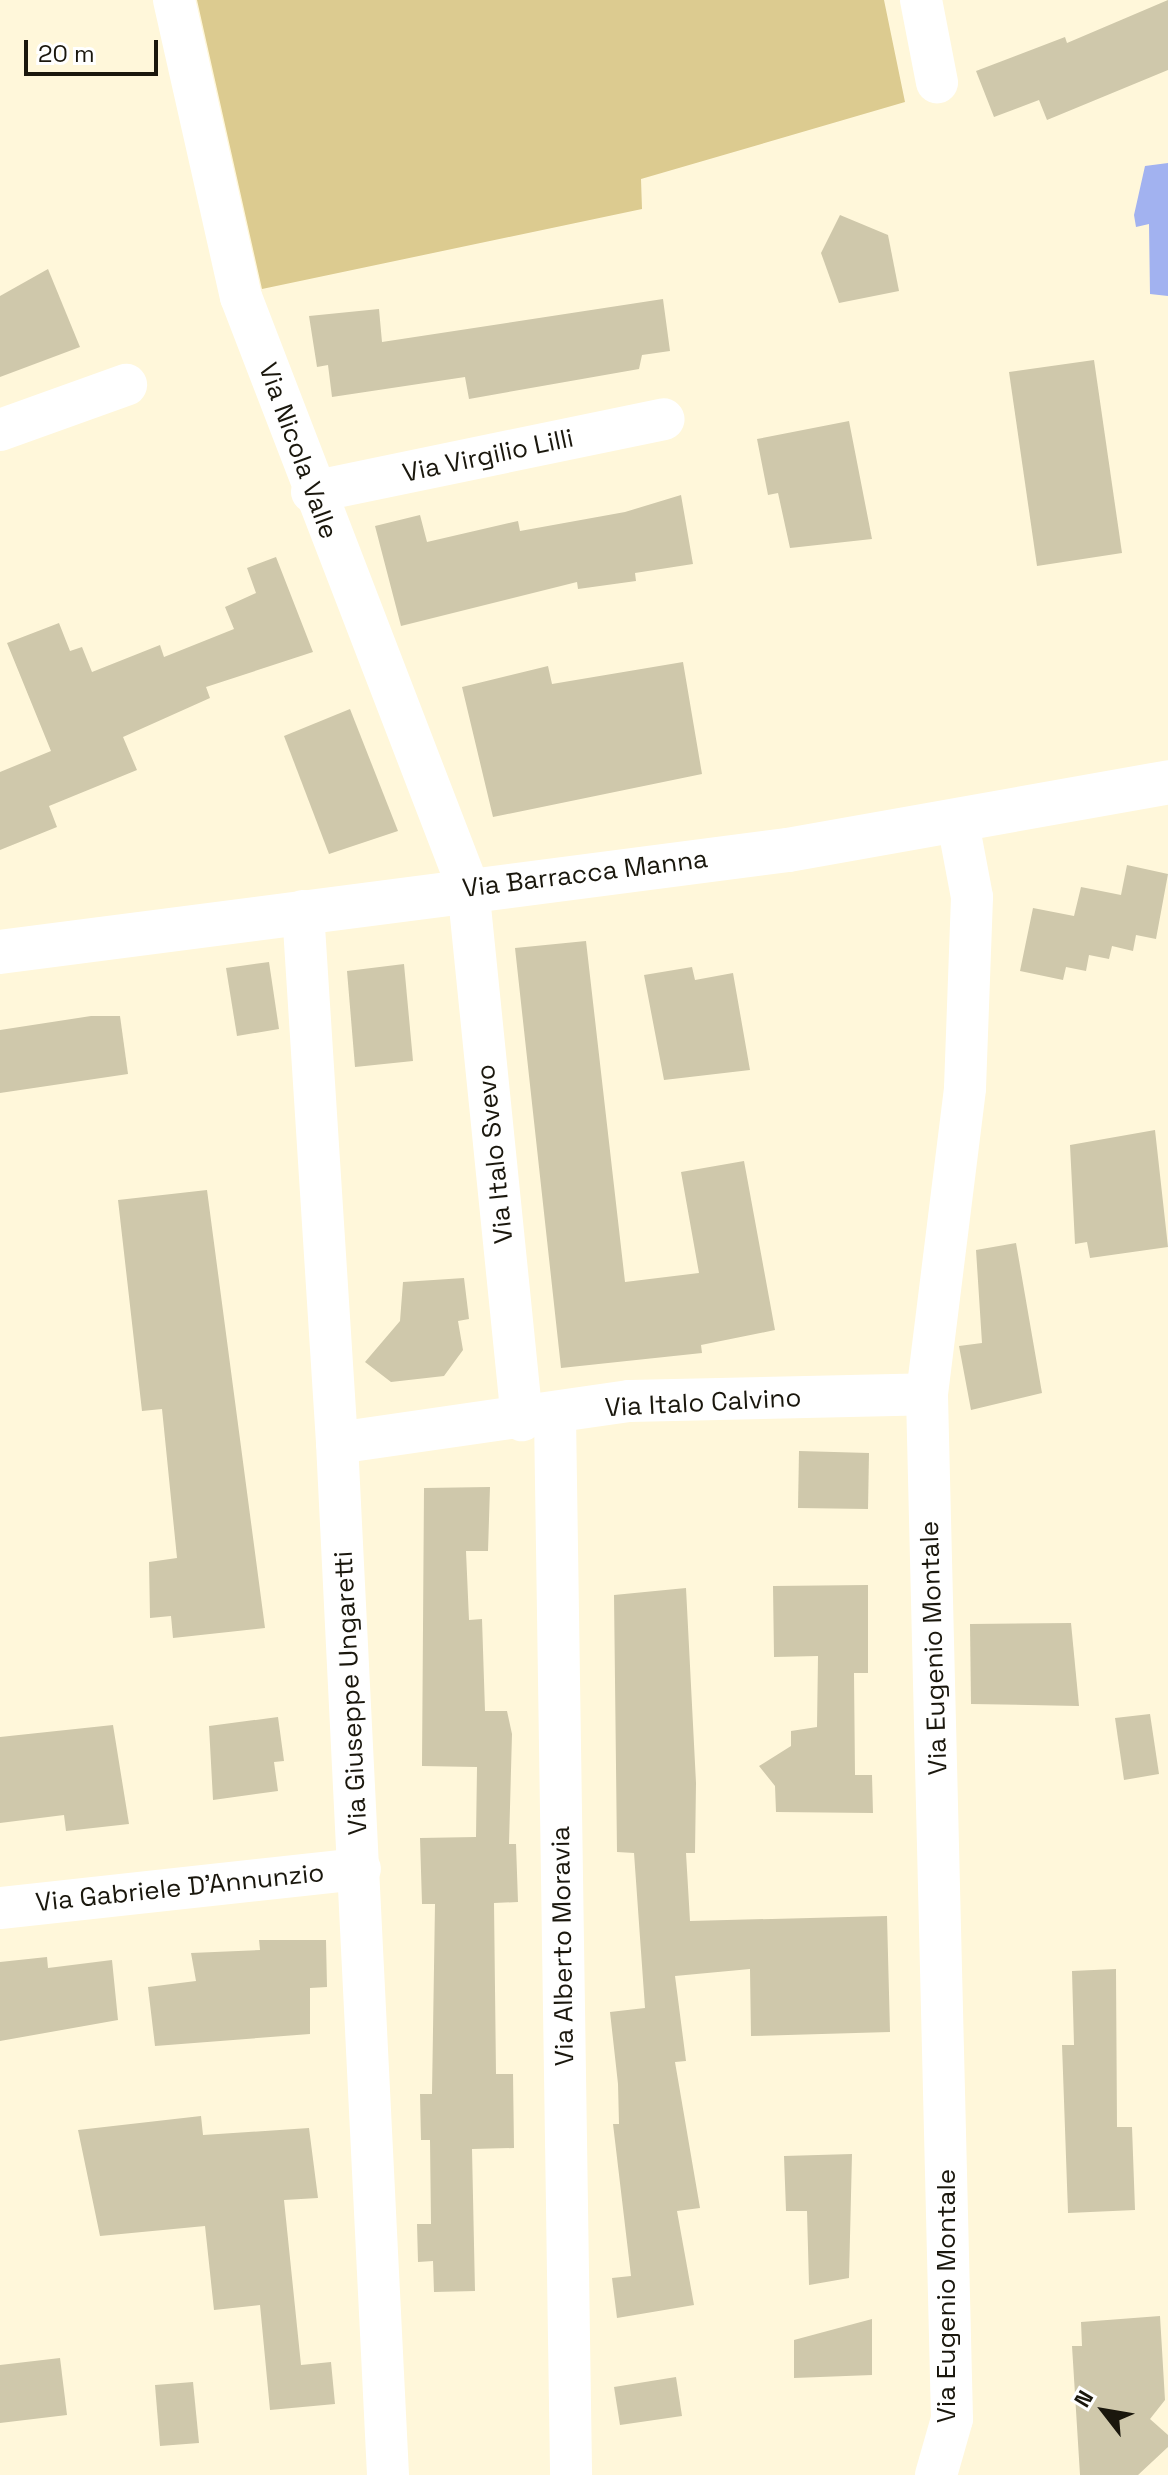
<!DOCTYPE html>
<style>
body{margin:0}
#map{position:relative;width:1168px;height:2475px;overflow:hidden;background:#fff7da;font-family:"Space Grotesk",sans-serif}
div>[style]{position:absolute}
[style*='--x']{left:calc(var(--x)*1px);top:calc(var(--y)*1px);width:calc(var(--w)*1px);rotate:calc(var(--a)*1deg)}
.green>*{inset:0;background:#dccb90}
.water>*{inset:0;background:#a2b2f0}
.building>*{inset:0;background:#cfc8ab}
.street>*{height:42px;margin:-21px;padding:0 21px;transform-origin:21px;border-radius:21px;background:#fff}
.secondary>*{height:44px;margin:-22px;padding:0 22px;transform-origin:22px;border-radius:22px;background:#fff}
span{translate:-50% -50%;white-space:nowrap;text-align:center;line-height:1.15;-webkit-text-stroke:6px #fff;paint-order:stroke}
.street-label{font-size:26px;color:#1a170d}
.north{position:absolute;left:1064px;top:2371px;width:80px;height:80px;-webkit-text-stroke:6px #fff;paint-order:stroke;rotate:301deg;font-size:22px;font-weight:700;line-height:32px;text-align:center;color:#1a170d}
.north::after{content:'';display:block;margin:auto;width:28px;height:36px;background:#1a170d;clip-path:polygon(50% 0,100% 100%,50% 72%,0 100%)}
.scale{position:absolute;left:24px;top:40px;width:134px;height:36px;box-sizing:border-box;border:4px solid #1a170d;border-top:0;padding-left:10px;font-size:24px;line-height:28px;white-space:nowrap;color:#1a170d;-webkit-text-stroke:6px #fff;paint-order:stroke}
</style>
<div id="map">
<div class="green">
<i style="clip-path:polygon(197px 0,884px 0,905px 102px,641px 179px,642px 209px,262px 289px)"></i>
</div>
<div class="water">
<i style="clip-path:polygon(1168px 163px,1168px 296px,1150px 294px,1149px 224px,1136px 227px,1134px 215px,1145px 166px)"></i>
</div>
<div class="building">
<i style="clip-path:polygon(1168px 0,1168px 70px,1047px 120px,1039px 100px,994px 117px,976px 71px,1065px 37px,1067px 43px)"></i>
<i style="clip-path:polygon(840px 215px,888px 235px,899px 291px,839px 303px,821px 253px)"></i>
<i style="clip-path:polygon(48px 269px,80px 347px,0 377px,0 296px)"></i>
<i style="clip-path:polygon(663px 299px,670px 351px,642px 355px,639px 369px,469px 399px,465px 377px,332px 397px,328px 365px,317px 367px,309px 316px,379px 309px,382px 342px)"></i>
<i style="clip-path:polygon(1094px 360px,1122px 553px,1037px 566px,1009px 372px)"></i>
<i style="clip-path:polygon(849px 421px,872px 539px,790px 548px,778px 493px,768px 495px,757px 439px)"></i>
<i style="clip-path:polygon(681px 495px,693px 564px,635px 573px,636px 581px,578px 589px,577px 582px,401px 626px,375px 526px,420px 515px,427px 542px,518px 521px,520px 531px,625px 512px)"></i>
<i style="clip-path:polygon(276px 557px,313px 652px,206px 687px,210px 698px,123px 737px,137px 770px,49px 806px,57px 827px,0 850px,0 772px,51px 751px,7px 643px,59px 623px,70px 651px,82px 647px,92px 672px,160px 645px,164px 657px,234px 629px,225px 607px,256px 593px,247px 568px)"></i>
<i style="clip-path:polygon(683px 662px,702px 774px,493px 817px,462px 687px,548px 666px,552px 684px)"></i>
<i style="clip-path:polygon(350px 709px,398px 831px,329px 854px,284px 736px)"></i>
<i style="clip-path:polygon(1127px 865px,1168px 874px,1156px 939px,1136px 935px,1133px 951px,1112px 946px,1109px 959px,1089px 955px,1086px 971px,1066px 967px,1063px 980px,1020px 971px,1033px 908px,1074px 916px,1081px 887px,1121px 895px)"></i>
<i style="clip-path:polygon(586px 941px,625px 1282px,699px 1273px,681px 1172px,744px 1161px,775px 1330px,701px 1345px,702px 1353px,561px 1368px,515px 948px)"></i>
<i style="clip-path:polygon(269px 962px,279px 1029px,237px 1036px,226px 968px)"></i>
<i style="clip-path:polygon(404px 964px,413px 1061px,355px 1067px,347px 971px)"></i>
<i style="clip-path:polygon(692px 967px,695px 980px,733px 973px,750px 1070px,664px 1080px,644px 975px)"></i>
<i style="clip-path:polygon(91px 1016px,120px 1016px,128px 1074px,0 1093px,0 1030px)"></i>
<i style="clip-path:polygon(1155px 1130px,1168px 1247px,1090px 1258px,1087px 1242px,1075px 1244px,1070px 1145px)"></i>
<i style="clip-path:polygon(207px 1190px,265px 1628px,173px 1638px,171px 1616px,150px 1618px,149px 1562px,177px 1558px,162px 1409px,142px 1411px,118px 1200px)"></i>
<i style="clip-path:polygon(1016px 1243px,1042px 1393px,971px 1410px,959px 1346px,982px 1343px,976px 1250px)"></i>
<i style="clip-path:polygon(464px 1278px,469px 1319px,458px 1321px,463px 1350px,444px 1376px,391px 1382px,365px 1362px,400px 1321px,403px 1282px)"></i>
<i style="clip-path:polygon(799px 1451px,869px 1453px,868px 1509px,798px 1508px)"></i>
<i style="clip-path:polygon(490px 1487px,488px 1551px,466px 1551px,469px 1620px,482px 1619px,485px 1711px,507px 1711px,512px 1734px,509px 1844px,516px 1844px,518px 1902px,494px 1903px,496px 2074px,513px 2074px,514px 2148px,472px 2149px,475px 2291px,434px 2292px,433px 2261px,418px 2262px,417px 2224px,431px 2224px,430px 2140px,421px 2140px,420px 2094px,432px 2094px,435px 1904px,422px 1904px,420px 1838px,476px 1837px,477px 1767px,422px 1766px,424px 1488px)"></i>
<i style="clip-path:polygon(868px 1585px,868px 1673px,854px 1673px,855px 1775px,872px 1775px,873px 1813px,776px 1812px,775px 1786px,759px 1766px,791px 1746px,791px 1731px,817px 1727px,818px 1656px,774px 1657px,773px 1586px)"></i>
<i style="clip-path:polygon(686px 1588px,696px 1783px,695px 1853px,686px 1853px,690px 1921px,887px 1916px,890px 2032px,751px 2036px,750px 1969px,675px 1976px,686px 2061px,675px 2062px,700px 2208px,677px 2211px,694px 2305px,617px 2318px,612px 2278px,631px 2276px,613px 2124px,619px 2124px,618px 2084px,610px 2012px,645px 2008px,634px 1853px,617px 1852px,614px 1595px)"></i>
<i style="clip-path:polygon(1071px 1623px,1079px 1706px,971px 1704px,970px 1624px)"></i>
<i style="clip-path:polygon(1150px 1714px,1159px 1774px,1124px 1780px,1115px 1718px)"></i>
<i style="clip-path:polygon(278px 1717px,284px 1761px,274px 1762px,278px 1791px,213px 1800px,209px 1726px)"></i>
<i style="clip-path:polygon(113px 1725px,129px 1824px,66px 1831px,64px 1815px,0 1823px,0 1737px)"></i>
<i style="clip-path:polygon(259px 1940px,326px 1940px,327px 1987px,310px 1988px,310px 2034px,155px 2046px,148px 1987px,196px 1981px,191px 1953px,260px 1950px)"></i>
<i style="clip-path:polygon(47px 1957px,48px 1968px,112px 1960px,118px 2020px,0 2041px,0 1962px)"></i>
<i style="clip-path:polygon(1116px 1969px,1117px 2127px,1132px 2127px,1135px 2210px,1068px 2213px,1062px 2045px,1074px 2045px,1072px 1971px)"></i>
<i style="clip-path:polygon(201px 2116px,203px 2135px,309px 2128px,318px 2198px,284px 2200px,301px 2365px,331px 2362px,335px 2404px,270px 2410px,260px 2305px,214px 2310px,205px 2226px,100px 2236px,78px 2130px)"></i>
<i style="clip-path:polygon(852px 2154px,849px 2278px,809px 2285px,807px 2211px,786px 2211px,784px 2156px)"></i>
<i style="clip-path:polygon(1160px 2316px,1165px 2400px,1150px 2419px,1168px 2435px,1168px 2447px,1138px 2475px,1080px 2475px,1072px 2346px,1082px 2346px,1081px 2322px)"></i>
<i style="clip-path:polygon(872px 2319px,872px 2375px,794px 2378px,794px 2340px)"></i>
<i style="clip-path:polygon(60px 2358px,67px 2415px,0 2423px,0 2365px)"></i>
<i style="clip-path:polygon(676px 2377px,682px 2416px,620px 2425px,614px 2387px)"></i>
<i style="clip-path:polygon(193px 2382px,199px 2443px,160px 2446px,155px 2385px)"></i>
</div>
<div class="street">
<i style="--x:174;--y:0;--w:304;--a:77.3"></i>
<i style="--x:241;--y:297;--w:632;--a:68.96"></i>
<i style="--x:468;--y:887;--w:536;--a:84.21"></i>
<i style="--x:921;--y:0;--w:84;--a:79"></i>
<i style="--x:0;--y:430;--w:134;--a:-19.7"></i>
<i style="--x:312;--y:492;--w:359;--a:-11.7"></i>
<i style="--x:303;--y:911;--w:533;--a:86.34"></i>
<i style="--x:337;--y:1443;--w:1033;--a:87.17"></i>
<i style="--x:555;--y:1416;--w:1059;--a:89.13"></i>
<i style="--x:337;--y:1443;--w:295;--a:-8.2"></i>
<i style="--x:629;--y:1401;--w:298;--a:-1.3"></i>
<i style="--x:0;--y:1908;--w:362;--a:-6.2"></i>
<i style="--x:936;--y:2475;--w:58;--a:-74.1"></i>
<i style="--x:952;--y:2419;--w:1025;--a:-91.4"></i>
<i style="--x:927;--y:1394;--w:308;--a:-82.9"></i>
<i style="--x:965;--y:1088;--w:191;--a:-87.9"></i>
<i style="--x:972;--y:897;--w:75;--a:-100.7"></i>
</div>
<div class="secondary">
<i style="--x:0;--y:952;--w:795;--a:-7.38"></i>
<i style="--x:788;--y:850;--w:386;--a:-10.1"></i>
</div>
<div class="street-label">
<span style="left:298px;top:451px;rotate:70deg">Via Nicola Valle</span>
<span style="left:488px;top:456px;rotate:-12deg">Via Virgilio Lilli</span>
<span style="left:585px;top:874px;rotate:-7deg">Via Barracca Manna</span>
<span style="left:495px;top:1154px;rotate:-96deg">Via Italo Svevo</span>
<span style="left:703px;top:1403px;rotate:-3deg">Via Italo Calvino</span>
<span style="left:934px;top:1648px;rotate:-92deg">Via Eugenio Montale</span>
<span style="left:351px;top:1693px;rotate:-93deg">Via Giuseppe Ungaretti</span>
<span style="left:180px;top:1888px;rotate:-6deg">Via Gabriele D'Annunzio</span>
<span style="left:563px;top:1946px;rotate:-91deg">Via Alberto Moravia</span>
<span style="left:947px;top:2296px;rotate:-90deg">Via Eugenio Montale</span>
</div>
<div class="north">N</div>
<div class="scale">20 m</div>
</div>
